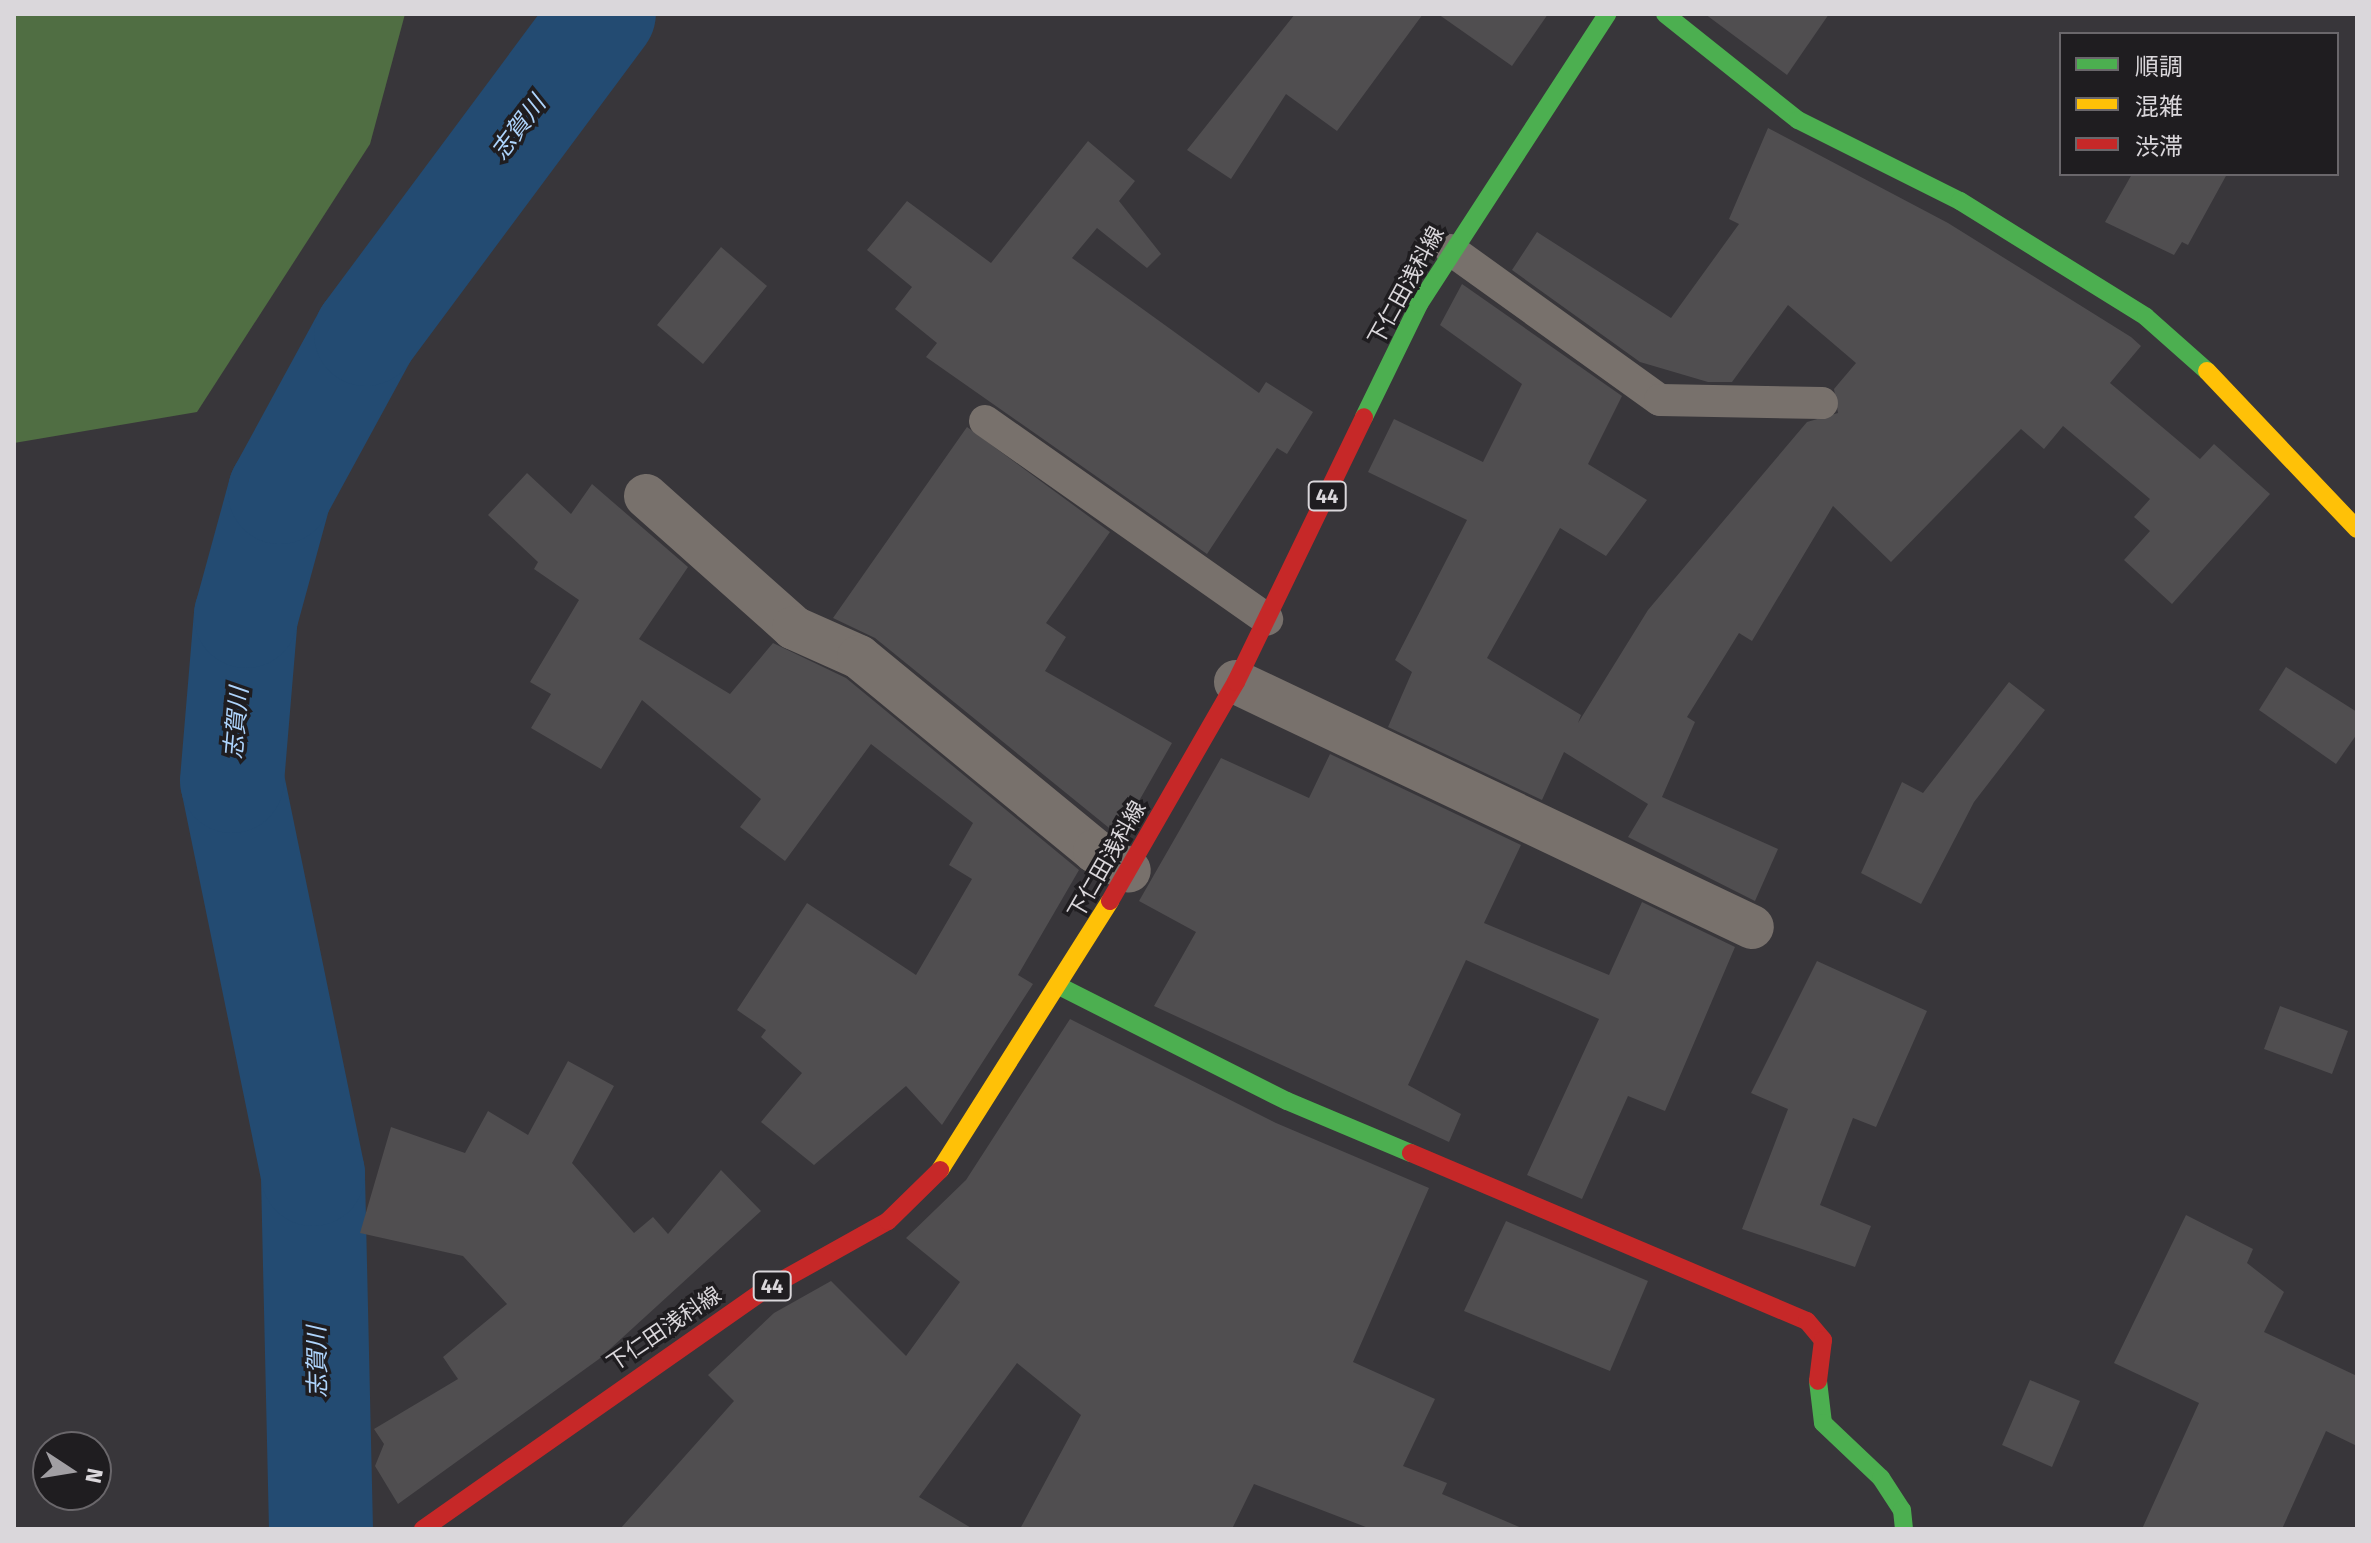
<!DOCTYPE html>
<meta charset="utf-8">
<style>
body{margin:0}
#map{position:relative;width:2371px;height:1543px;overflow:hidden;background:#38363a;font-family:"Fira Sans","Noto Sans JP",sans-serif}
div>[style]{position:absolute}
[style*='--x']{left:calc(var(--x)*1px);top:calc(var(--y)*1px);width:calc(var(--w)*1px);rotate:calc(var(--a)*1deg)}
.forest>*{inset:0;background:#506e43}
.river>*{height:104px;margin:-52px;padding:0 52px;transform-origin:52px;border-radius:52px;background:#234b72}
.building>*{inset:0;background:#504e50}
.lane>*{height:32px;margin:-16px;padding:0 16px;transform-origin:16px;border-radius:16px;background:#78716c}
.street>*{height:44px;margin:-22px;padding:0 22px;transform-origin:22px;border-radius:22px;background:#78716c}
.fast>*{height:18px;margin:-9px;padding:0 9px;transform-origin:9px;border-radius:9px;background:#4caf50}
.slow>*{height:18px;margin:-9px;padding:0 9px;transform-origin:9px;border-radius:9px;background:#ffc107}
.jam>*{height:18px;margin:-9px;padding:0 9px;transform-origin:9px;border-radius:9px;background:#c62828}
span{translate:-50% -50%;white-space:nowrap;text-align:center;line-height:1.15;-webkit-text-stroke:7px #1f1d20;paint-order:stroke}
.shield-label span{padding:2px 6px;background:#1f1d20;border:2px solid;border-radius:6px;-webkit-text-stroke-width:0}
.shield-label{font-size:20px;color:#dad7db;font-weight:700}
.street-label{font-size:22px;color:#dad7db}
.water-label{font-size:24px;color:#aed4fc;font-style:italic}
.frame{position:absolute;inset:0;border:16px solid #dad7db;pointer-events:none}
.legend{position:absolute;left:2059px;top:32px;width:280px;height:144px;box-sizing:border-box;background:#1f1d20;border:2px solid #6a676b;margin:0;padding:10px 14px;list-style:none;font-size:24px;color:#dad7db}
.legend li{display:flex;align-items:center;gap:16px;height:40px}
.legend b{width:40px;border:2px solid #6a676b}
.north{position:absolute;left:32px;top:1431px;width:80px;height:80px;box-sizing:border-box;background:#1f1d20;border:2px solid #6a676b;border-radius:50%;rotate:102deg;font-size:22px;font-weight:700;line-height:32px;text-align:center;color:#dad7db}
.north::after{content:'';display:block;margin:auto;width:28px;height:36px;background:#a19fa3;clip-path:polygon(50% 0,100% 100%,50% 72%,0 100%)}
</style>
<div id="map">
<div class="forest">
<i style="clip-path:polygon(14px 14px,405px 14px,370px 144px,197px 412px,14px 443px)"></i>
</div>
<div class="river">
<i style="--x:321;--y:1529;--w:355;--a:-91.3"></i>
<i style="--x:313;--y:1174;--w:401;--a:-101.6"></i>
<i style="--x:232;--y:781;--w:166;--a:-85.2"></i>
<i style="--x:246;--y:616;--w:129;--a:-74.7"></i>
<i style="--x:280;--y:492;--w:180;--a:-61.4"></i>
<i style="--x:366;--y:334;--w:399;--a:-53.4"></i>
</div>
<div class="building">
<i style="clip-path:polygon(1295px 14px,1423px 14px,1337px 131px,1286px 94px,1231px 179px,1187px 150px)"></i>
<i style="clip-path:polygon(1438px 14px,1548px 14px,1512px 66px)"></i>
<i style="clip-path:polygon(1705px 14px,1829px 14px,1787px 75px)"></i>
<i style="clip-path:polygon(1768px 128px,1948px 223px,2131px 337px,2141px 346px,2110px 383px,2200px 459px,2214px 444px,2270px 494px,2172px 604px,2124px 560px,2150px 531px,2134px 517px,2150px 499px,2063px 426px,2044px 449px,2021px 429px,1891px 562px,1833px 506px,1752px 641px,1739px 633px,1687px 717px,1695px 722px,1662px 797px,1778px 849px,1755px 901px,1628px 837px,1648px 804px,1564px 752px,1542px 800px,1388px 727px,1412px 672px,1395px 660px,1467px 520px,1368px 472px,1394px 419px,1483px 462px,1522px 384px,1440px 325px,1462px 284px,1622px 396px,1588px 464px,1647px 500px,1606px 556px,1560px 528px,1487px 658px,1581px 715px,1578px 723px,1648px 610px,1807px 422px,1838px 413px,1834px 389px,1856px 363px,1788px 305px,1732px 382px,1708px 382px,1640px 362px,1512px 270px,1537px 232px,1671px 318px,1739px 224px,1729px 219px)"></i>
<i style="clip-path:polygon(1088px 141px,1135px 181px,1119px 201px,1161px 254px,1147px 268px,1097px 228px,1072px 258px,1259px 393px,1266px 382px,1313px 412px,1287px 454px,1277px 448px,1207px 554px,926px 357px,937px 343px,895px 309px,912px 287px,867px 250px,907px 201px,991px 263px)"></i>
<i style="clip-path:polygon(2132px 174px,2227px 174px,2188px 245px,2182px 242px,2174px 255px,2105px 222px)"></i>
<i style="clip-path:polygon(721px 247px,767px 286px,703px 364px,657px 325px)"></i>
<i style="clip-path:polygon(967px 427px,1110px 532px,1046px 623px,1066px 637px,1045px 671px,1172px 743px,1119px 836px,875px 638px,833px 618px)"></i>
<i style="clip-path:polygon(527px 473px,571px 514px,592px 484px,688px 567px,639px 639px,730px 694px,773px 643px,846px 678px,1079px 870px,1018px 975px,1033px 984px,942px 1125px,906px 1086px,814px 1165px,761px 1122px,802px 1073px,761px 1037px,766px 1030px,737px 1010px,807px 903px,916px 975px,972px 879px,949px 865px,973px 823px,871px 744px,785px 861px,740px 827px,761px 799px,642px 700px,601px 769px,531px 728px,551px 694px,530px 682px,579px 600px,534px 569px,538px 562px,488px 515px)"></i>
<i style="clip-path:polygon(2286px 667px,2357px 712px,2357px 734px,2336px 764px,2259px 710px)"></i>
<i style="clip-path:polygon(2009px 682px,2045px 710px,1974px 802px,1921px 904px,1861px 873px,1902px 782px,1923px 793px)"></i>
<i style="clip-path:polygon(1330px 754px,1521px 845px,1484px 923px,1609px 975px,1642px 902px,1735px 947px,1665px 1111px,1628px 1096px,1582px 1199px,1527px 1175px,1599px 1019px,1466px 960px,1408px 1085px,1461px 1114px,1449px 1142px,1154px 1006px,1196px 932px,1139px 901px,1221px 758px,1309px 798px)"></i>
<i style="clip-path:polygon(1817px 961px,1927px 1011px,1876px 1127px,1853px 1118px,1820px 1205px,1871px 1226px,1855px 1267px,1742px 1229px,1788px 1109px,1751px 1093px)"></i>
<i style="clip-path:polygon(2280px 1006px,2348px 1031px,2332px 1074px,2264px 1049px)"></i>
<i style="clip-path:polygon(1070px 1019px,1276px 1123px,1429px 1188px,1353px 1362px,1435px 1399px,1403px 1466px,1447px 1483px,1442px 1494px,1524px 1529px,1371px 1529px,1254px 1484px,1232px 1529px,1020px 1529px,1081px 1415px,1017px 1363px,919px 1497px,973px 1529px,620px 1529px,734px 1401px,708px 1375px,774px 1313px,831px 1281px,906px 1356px,960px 1282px,906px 1238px,966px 1180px)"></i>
<i style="clip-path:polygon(568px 1061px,614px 1086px,572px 1163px,634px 1233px,653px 1217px,668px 1234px,721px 1170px,761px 1211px,599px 1359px,398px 1504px,375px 1466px,384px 1444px,374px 1429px,458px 1379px,443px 1357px,507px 1304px,463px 1256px,360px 1233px,391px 1127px,465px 1153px,488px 1111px,528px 1135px)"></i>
<i style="clip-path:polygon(2186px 1215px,2253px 1249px,2247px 1263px,2284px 1292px,2264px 1332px,2357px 1376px,2357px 1446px,2326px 1431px,2282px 1529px,2142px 1529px,2199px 1403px,2114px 1363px)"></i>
<i style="clip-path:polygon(1506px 1221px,1648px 1281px,1610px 1371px,1464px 1311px)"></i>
<i style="clip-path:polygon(2030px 1380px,2080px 1401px,2052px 1467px,2002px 1445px)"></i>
</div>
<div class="lane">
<i style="--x:1451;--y:250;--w:257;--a:35.7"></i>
<i style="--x:1660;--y:400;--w:162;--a:1.1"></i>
<i style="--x:985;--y:421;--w:345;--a:35.1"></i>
</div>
<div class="street">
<i style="--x:646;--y:496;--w:198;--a:41.7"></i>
<i style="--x:794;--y:628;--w:71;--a:24"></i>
<i style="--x:859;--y:657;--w:306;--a:39.4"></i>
<i style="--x:1095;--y:851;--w:39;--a:30"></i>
<i style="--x:1236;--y:682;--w:571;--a:25.4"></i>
</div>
<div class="fast">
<i style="--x:1665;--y:14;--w:170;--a:38.6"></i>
<i style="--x:1798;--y:120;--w:181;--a:26.6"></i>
<i style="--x:1960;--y:201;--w:219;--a:31.9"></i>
<i style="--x:2146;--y:317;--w:81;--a:41.5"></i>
<i style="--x:1364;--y:417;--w:126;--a:-64"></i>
<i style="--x:1419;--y:304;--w:346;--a:-57"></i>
<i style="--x:1061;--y:987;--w:253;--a:26.8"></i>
<i style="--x:1287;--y:1101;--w:134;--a:22.8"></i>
<i style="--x:1818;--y:1381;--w:42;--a:83.2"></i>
<i style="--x:1823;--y:1423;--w:80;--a:43.5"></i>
<i style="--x:1881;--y:1478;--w:38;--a:57"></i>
<i style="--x:1902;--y:1510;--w:19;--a:84"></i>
</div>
<div class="slow">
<i style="--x:2207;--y:371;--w:218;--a:46.5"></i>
<i style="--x:940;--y:1170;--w:318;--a:-57.7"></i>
</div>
<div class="jam">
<i style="--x:1110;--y:901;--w:253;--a:-60.1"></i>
<i style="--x:1236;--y:682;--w:294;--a:-64.2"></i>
<i style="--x:1411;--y:1153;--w:430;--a:23"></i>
<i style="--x:1807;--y:1321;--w:25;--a:50"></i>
<i style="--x:1823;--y:1340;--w:41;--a:97"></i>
<i style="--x:423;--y:1529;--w:413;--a:-35"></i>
<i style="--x:761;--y:1292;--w:145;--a:-29.2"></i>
<i style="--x:888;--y:1221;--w:73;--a:-44.4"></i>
</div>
<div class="shield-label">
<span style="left:1327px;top:496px">44</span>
<span style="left:772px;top:1286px">44</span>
</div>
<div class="street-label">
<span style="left:1406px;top:286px;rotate:-61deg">下仁田浅科線</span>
<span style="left:1107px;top:860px;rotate:-60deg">下仁田浅科線</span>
<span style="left:664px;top:1329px;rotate:-34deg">下仁田浅科線</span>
</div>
<div class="water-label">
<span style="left:519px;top:128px;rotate:-53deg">志賀川</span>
<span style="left:237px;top:723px;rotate:-85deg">志賀川</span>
<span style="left:318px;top:1362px;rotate:-91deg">志賀川</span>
</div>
<div class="frame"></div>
<ul class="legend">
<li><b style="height:10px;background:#4caf50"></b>順調</li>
<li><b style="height:10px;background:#ffc107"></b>混雑</li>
<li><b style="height:10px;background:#c62828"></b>渋滞</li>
</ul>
<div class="north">N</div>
</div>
